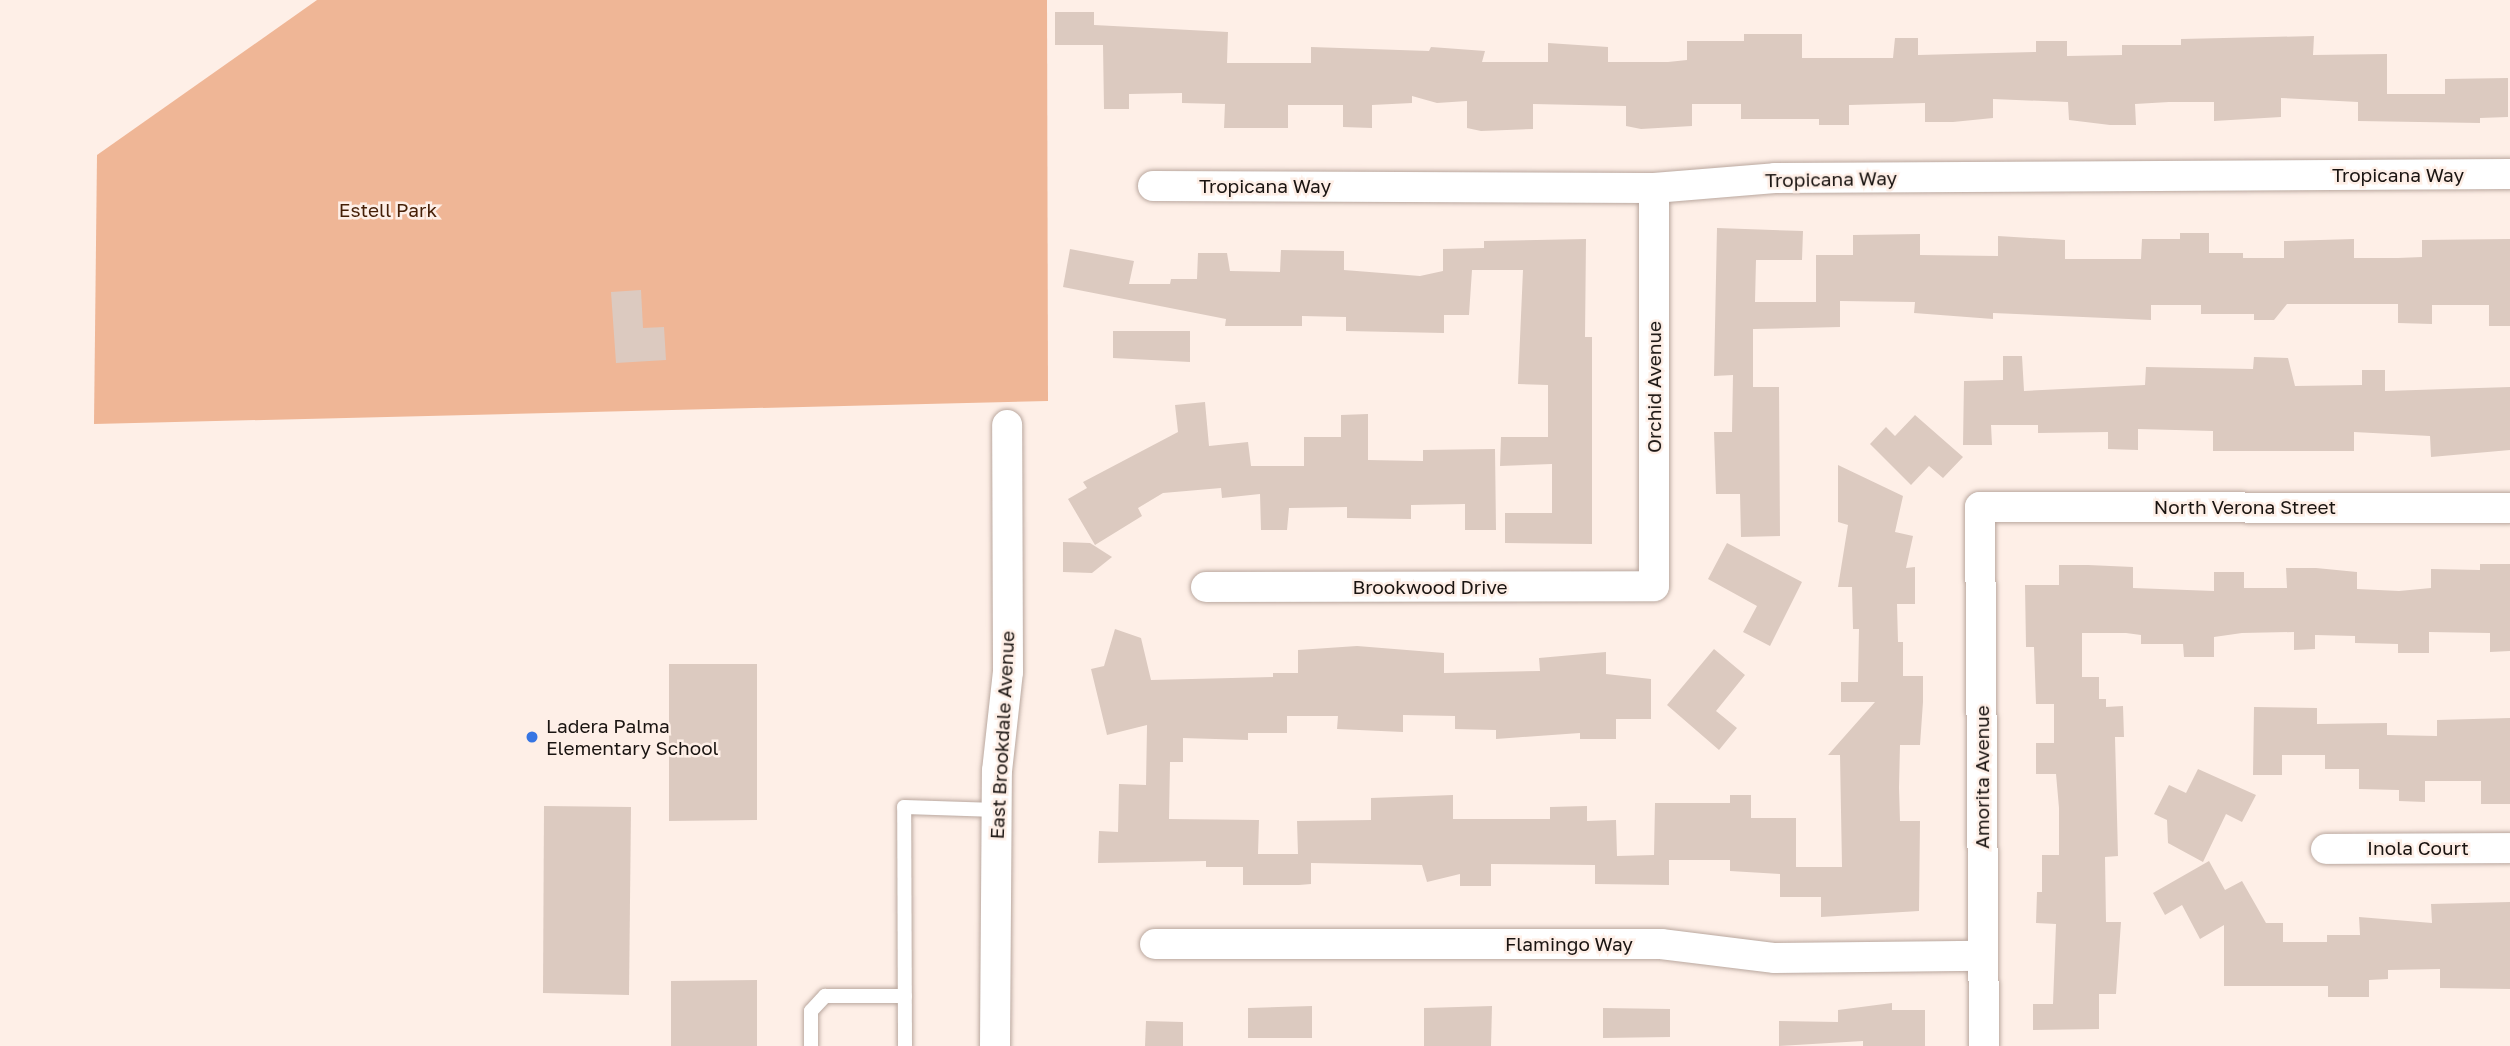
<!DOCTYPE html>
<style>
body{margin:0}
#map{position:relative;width:2510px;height:1046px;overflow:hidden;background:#feefe7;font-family:"Golos Text",sans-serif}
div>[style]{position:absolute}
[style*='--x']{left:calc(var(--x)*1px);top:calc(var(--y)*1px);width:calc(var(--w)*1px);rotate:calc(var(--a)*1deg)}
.green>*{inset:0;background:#efb696}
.building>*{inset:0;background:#dccac0}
.roads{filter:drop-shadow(0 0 2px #b9a79e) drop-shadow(0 0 2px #b9a79e)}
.lane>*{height:14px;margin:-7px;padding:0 7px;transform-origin:7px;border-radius:7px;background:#fff}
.street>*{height:30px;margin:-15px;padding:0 15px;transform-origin:15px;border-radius:15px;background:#fff}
.dots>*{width:19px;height:19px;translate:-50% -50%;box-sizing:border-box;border:4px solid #feefe7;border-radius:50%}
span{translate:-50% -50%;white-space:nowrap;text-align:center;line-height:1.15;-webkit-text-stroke:5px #feefe7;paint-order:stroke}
.street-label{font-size:19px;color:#1a1411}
.park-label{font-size:19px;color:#451f06}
.poi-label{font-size:19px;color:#1a1411}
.left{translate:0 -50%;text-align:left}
</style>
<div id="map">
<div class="green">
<i style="clip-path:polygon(317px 0,1047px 0,1048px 401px,94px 424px,97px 155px)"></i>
</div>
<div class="building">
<i style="clip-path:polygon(1055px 12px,1094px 12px,1094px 25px,1228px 32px,1227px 63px,1311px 63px,1311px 47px,1429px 51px,1431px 47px,1485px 51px,1482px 62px,1548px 62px,1548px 43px,1608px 47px,1608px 62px,1668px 62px,1687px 60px,1687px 41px,1744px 41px,1744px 34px,1802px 34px,1802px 58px,1893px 58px,1895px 38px,1918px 38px,1918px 55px,2036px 52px,2036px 41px,2067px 41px,2067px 56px,2122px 55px,2122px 45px,2181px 45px,2181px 39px,2314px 36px,2313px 55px,2387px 54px,2387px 94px,2445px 94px,2445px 79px,2508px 78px,2508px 117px,2480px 118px,2480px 123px,2358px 121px,2358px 102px,2281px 98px,2281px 117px,2214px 121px,2214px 102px,2169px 102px,2135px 104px,2136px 125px,2110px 125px,2069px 120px,2068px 102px,1993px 99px,1993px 118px,1953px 122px,1925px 122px,1925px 103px,1849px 105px,1849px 125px,1819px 125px,1819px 119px,1741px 119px,1741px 104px,1692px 104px,1692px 126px,1641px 129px,1626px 126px,1626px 106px,1533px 104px,1533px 129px,1481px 131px,1467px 128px,1467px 101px,1437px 103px,1412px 96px,1412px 103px,1372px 105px,1372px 128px,1343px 127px,1343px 105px,1288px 105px,1288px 128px,1224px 128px,1225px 104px,1182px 103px,1182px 93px,1129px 94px,1129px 109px,1104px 109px,1103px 45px,1055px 45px)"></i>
<i style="clip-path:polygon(1717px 228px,1803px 231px,1802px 260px,1756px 260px,1755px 302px,1816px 302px,1816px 255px,1853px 255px,1853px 235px,1920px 234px,1920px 255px,1998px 256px,1998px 236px,2065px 240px,2065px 259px,2141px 259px,2142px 239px,2180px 239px,2180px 233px,2209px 233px,2209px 253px,2243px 253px,2243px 258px,2284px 258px,2284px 241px,2354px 239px,2354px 258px,2398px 258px,2422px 257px,2422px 240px,2510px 239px,2510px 326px,2489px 326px,2489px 305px,2432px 305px,2432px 324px,2398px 323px,2398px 304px,2287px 304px,2274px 320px,2254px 320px,2254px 314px,2201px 314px,2201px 305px,2151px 305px,2151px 320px,1993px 313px,1993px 319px,1914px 313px,1915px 302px,1840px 301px,1840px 327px,1753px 329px,1753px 387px,1779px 387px,1780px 536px,1741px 537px,1740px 494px,1716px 494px,1714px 432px,1732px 432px,1733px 375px,1714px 376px)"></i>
<i style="clip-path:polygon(1586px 239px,1585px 337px,1592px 337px,1592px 544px,1505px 543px,1505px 513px,1552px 513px,1552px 464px,1500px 466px,1501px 437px,1548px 437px,1548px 385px,1518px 384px,1523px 270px,1472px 270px,1469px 315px,1444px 315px,1444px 333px,1346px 331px,1346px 317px,1302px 316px,1302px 326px,1225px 326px,1226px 319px,1063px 287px,1070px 249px,1134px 261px,1129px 284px,1170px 284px,1171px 279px,1197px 279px,1198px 253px,1227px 253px,1230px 271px,1280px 272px,1281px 250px,1344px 251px,1344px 270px,1420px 276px,1443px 271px,1443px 249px,1484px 248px,1484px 241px)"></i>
<i style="clip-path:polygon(641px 290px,643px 328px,664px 327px,666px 360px,616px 363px,611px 292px)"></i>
<i style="clip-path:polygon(1113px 331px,1190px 331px,1190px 362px,1113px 358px)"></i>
<i style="clip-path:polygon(2003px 356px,2022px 356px,2024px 391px,2145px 385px,2146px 367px,2253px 369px,2254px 357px,2288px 358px,2295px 386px,2362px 385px,2362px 370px,2385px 370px,2385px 391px,2510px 387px,2510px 450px,2431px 457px,2430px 436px,2354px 432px,2354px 451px,2213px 451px,2213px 431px,2138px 429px,2138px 450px,2108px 449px,2108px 432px,2038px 433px,2038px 425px,1991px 425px,1992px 445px,1963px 445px,1964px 381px,2003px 380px)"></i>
<i style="clip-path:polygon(1205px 402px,1209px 446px,1248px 442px,1251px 466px,1304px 466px,1304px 437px,1341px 437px,1341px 415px,1368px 414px,1368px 460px,1423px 461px,1423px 450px,1495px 449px,1496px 530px,1465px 530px,1465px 504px,1411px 505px,1411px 519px,1347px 518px,1347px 507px,1289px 508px,1287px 530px,1261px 530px,1260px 494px,1222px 498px,1221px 488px,1163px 493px,1138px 508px,1142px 516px,1095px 545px,1068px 499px,1087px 488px,1083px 482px,1178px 432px,1175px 405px)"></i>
<i style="clip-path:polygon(1915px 415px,1963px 457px,1943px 478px,1929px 466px,1911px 485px,1870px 444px,1886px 427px,1895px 436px)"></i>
<i style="clip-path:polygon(1838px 465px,1903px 496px,1895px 532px,1913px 536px,1906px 568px,1915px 567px,1915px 604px,1897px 604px,1898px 642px,1903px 642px,1903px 676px,1923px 676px,1923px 702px,1920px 745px,1900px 745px,1899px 788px,1900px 821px,1920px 821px,1919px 911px,1821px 917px,1821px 897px,1780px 897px,1780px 874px,1730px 871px,1730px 860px,1669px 860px,1669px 885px,1595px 884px,1595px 865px,1491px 864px,1491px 886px,1460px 886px,1460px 874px,1427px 882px,1422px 865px,1311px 863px,1311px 884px,1299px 885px,1243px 885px,1243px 867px,1206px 867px,1206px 861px,1098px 863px,1099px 831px,1118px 832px,1119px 784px,1146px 785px,1147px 725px,1107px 735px,1091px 669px,1104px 666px,1115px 629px,1141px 638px,1151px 680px,1273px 677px,1273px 673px,1298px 673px,1298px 650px,1357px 646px,1444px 653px,1444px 673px,1540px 671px,1539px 658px,1606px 652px,1606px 674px,1651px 679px,1651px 719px,1616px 719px,1616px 739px,1580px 739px,1580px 733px,1496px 739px,1496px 730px,1455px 729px,1455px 716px,1403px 715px,1403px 732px,1337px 729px,1338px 716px,1287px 716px,1287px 733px,1248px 733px,1248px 740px,1183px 738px,1183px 762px,1170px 762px,1169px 819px,1259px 820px,1258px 854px,1298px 854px,1297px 821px,1371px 820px,1371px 798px,1453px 795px,1453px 819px,1550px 819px,1550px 807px,1587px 806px,1587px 821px,1616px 820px,1617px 856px,1654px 855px,1655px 803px,1730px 803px,1730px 795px,1751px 795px,1751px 818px,1796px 818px,1796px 867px,1842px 867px,1840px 755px,1828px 755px,1875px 702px,1841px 702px,1841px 682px,1858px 682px,1859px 629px,1853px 629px,1852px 587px,1838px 587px,1848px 525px,1838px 522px)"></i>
<i style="clip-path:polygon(1063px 542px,1090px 543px,1112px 557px,1092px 573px,1063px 572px)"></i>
<i style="clip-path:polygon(1727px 543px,1802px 582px,1770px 646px,1743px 632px,1757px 606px,1708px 579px)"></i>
<i style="clip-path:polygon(2480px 564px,2510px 564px,2510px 651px,2490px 652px,2490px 633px,2429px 632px,2429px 653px,2398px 653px,2398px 644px,2355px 643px,2355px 636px,2315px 635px,2315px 649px,2294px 650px,2294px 632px,2242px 633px,2214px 637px,2214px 657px,2184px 657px,2183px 644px,2141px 644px,2141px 635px,2126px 633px,2082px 633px,2082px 677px,2099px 677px,2099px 699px,2106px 699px,2106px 707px,2123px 706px,2124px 737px,2115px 737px,2118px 856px,2105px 857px,2106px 922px,2121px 922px,2116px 994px,2099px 994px,2099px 1029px,2033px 1030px,2033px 1004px,2053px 1004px,2056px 924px,2036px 923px,2037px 892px,2042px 892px,2042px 855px,2059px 855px,2059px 808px,2056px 774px,2036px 774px,2036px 743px,2054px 743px,2054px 704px,2036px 704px,2034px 647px,2026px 647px,2025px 585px,2059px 585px,2059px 565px,2088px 565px,2133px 567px,2133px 588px,2214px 591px,2214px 572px,2244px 572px,2244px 588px,2287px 588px,2286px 568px,2316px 568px,2357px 572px,2357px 589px,2399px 591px,2431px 588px,2431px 569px,2480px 570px)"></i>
<i style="clip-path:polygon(1714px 649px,1745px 675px,1716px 711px,1737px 728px,1719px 750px,1667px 705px)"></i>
<i style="clip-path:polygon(669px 664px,757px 664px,757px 820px,669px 821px)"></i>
<i style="clip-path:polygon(2254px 707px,2317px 708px,2317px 724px,2387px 723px,2387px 735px,2437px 736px,2437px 720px,2510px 718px,2510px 804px,2481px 804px,2481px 781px,2425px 781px,2425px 802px,2399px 801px,2399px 790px,2359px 789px,2359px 769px,2325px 769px,2325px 755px,2282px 755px,2282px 775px,2253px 775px)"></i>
<i style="clip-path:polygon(2198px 769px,2256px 795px,2242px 822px,2226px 814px,2203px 862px,2168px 843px,2167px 820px,2154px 814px,2169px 785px,2186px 793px)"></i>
<i style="clip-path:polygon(544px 806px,631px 807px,629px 995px,543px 993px)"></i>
<i style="clip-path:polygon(2209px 861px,2225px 890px,2242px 881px,2266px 923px,2283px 923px,2283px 942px,2327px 942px,2327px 935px,2360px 935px,2359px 917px,2432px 923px,2431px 904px,2510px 902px,2510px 989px,2440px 988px,2440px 969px,2388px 970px,2388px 979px,2369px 980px,2369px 997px,2328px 997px,2328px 986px,2224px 986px,2224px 925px,2200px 939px,2182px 905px,2165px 915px,2153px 893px)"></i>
<i style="clip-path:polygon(757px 980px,757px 1046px,671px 1046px,671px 981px)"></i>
<i style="clip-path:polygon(1892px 1003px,1892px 1010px,1925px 1010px,1925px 1046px,1863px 1046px,1863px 1041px,1779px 1046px,1779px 1021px,1838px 1022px,1838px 1010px)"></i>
<i style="clip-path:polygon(1312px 1006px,1312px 1038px,1248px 1038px,1248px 1008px)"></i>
<i style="clip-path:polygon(1492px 1006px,1491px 1046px,1424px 1046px,1424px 1008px)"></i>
<i style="clip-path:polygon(1603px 1008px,1670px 1009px,1670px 1037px,1603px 1038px)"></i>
<i style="clip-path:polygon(1146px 1021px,1183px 1022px,1183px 1046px,1145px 1046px)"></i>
</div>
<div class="roads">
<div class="lane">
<i style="--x:811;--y:1046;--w:35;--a:-90"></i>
<i style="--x:811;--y:1011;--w:21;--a:-47"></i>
<i style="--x:825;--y:996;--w:80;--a:0"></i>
<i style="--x:905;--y:1046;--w:239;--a:-90.2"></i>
<i style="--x:904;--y:807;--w:93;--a:1.8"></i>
</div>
<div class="street">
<i style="--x:1153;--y:186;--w:501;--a:0.23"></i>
<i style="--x:1654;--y:188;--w:121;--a:-4.7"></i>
<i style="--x:1775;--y:178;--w:735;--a:-0.31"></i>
<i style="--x:1206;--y:587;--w:448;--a:-0.1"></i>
<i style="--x:1654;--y:586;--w:398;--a:-90"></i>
<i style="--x:2326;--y:849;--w:184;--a:-0.3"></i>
<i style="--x:1155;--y:944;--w:506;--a:0"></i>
<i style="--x:1661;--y:944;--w:115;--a:7"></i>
<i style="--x:1775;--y:958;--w:208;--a:-0.6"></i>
<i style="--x:995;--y:1046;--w:275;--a:-89.6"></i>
<i style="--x:997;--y:771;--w:100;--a:-83.7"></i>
<i style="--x:1008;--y:672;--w:247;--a:-90.2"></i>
<i style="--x:1984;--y:1046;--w:539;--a:-90.43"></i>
<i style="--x:1980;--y:507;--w:530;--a:0.11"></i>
</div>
</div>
<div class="dots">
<i style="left:532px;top:737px;background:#3675e3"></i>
</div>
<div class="street-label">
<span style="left:2398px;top:175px">Tropicana Way</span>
<span style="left:1831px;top:179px;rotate:-1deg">Tropicana Way</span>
<span style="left:1265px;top:186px">Tropicana Way</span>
<span style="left:1654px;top:387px;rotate:-90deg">Orchid Avenue</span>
<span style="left:2245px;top:507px">North Verona Street</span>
<span style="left:1430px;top:587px">Brookwood Drive</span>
<span style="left:1002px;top:735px;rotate:-87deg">East Brookdale Avenue</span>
<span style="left:1982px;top:777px;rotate:-90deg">Amorita Avenue</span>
<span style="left:2418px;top:848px">Inola Court</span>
<span style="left:1569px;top:944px">Flamingo Way</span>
</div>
<div class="park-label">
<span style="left:388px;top:210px">Estell Park</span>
</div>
<div class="poi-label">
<span class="left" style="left:546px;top:737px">Ladera Palma<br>Elementary School</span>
</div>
</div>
